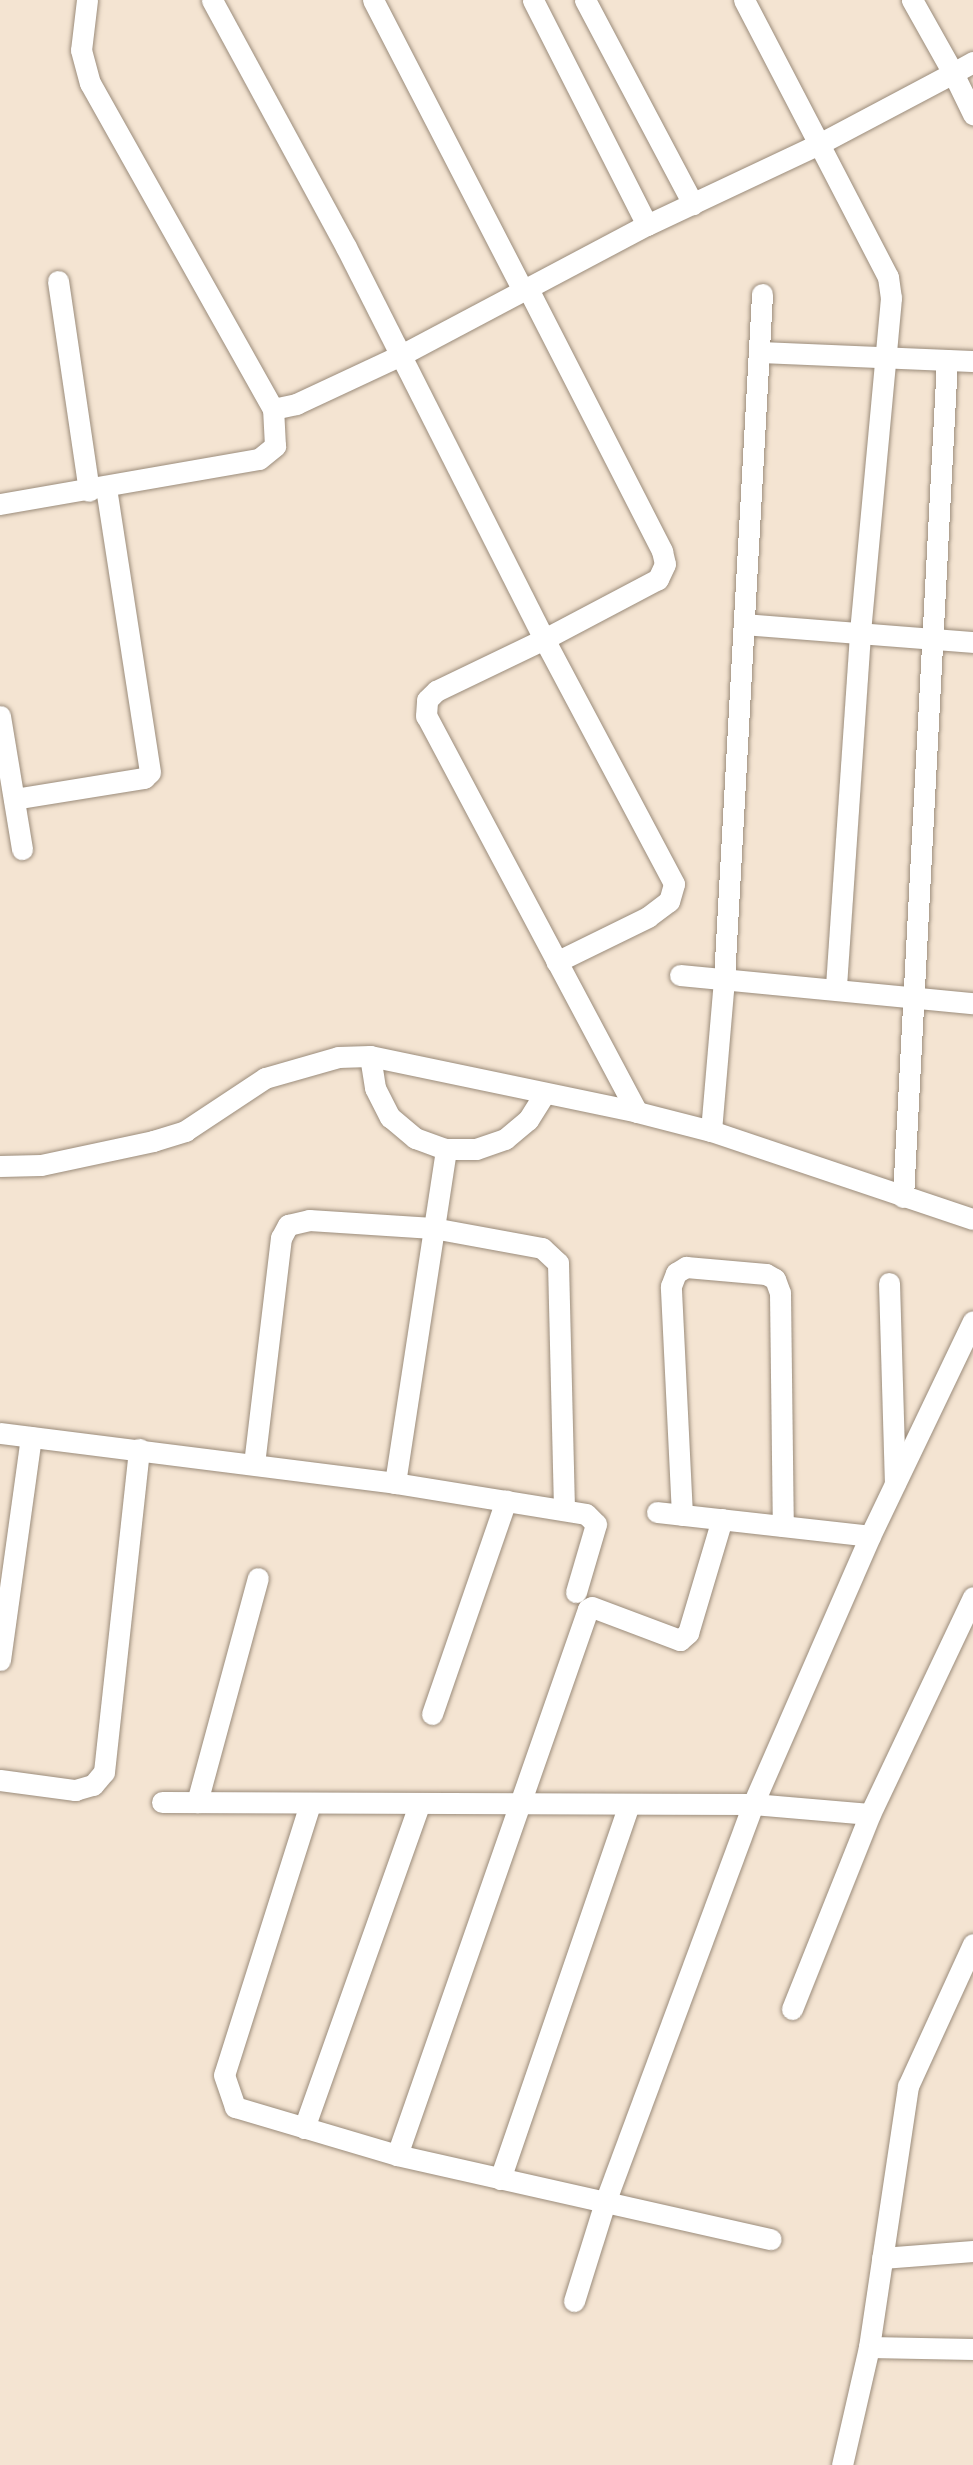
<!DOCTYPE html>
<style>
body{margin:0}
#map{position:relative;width:973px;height:2465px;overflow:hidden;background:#f4e4d2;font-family:"Alegreya Sans",sans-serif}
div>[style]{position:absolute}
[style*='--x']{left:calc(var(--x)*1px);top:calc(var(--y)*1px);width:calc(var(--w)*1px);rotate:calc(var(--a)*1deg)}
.roads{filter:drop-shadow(0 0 2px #9b8c7b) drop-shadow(0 0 2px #9b8c7b)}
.street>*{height:21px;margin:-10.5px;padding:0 10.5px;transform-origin:10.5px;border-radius:10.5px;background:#fff}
span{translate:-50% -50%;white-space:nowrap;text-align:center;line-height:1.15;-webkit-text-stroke:7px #f4e4d2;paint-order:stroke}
</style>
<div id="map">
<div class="roads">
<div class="street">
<i style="--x:87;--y:0;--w:50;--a:96.8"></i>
<i style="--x:81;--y:50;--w:34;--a:75"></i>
<i style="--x:90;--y:83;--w:374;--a:60.7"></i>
<i style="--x:273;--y:409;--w:24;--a:-12"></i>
<i style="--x:296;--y:404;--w:116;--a:-25"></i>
<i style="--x:401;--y:355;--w:278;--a:-27.9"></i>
<i style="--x:647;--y:225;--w:252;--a:-116.9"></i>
<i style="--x:373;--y:0;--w:325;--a:62.7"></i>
<i style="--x:585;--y:0;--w:231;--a:62.1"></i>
<i style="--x:744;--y:0;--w:162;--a:62.5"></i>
<i style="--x:819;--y:144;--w:152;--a:-27.9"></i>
<i style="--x:953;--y:73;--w:84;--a:-119.3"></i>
<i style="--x:973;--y:62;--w:23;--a:151"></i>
<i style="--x:953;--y:73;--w:46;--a:64"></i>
<i style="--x:647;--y:225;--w:190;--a:-25.2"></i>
<i style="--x:819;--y:144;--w:150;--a:62.6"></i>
<i style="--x:888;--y:277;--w:21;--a:82"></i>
<i style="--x:891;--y:298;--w:337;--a:95.3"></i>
<i style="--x:860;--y:634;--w:356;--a:93.9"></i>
<i style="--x:58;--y:281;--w:212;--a:81.6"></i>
<i style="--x:527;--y:287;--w:297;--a:62.9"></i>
<i style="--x:662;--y:551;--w:13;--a:77"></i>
<i style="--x:665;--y:564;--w:17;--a:115"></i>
<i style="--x:658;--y:579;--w:129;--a:152.2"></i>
<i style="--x:544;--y:639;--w:277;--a:62"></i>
<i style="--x:674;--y:884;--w:18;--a:106"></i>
<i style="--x:669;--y:901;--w:26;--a:143"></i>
<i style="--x:648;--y:917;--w:102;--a:153.9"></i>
<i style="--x:759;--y:352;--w:214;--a:2.4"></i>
<i style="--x:0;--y:504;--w:263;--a:-9.9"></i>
<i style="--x:259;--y:459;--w:21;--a:-39"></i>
<i style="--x:275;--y:446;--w:37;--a:-93"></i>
<i style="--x:744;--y:624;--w:230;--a:4.5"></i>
<i style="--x:0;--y:716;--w:135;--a:80.6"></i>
<i style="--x:14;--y:799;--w:132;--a:-9.2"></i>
<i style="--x:144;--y:778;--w:8;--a:-45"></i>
<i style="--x:150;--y:772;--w:287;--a:-98.8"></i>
<i style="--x:680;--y:975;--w:294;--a:5.5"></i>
<i style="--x:370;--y:1056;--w:32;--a:81"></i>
<i style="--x:375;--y:1088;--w:33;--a:63"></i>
<i style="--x:390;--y:1117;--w:33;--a:40"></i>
<i style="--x:415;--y:1138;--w:33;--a:20"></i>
<i style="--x:446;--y:1149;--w:30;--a:0"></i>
<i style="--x:476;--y:1149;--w:31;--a:-19"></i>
<i style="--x:505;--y:1139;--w:30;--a:-40"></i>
<i style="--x:528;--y:1120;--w:31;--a:-58"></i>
<i style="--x:637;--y:1112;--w:76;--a:14.4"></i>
<i style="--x:711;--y:1131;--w:276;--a:18.6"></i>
<i style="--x:711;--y:1131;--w:153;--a:-85.1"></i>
<i style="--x:724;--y:979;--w:686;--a:-86.82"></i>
<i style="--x:0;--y:1166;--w:41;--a:-1.4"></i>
<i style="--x:41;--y:1165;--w:115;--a:-12.1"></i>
<i style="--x:153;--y:1141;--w:34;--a:-17"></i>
<i style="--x:185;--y:1131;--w:96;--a:-33.5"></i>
<i style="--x:265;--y:1078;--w:76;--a:-16"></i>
<i style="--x:338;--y:1057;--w:32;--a:-2"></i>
<i style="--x:370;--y:1056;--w:273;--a:11.8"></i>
<i style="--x:637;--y:1112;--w:449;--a:-118"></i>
<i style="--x:426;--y:716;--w:16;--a:-86"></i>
<i style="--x:427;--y:700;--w:13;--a:-45"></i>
<i style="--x:436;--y:691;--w:120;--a:-25.7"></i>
<i style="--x:544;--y:639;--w:439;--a:-116.8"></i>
<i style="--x:346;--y:247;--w:281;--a:-118.5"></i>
<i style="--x:903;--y:1197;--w:838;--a:-86.99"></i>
<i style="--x:889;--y:1283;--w:200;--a:88.3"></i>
<i style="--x:0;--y:1433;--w:398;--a:7.2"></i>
<i style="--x:395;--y:1483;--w:193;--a:9.2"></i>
<i style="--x:586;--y:1514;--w:14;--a:45"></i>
<i style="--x:596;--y:1524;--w:71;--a:106.4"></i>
<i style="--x:254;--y:1464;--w:228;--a:-83.2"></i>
<i style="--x:281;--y:1238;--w:15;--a:-62"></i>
<i style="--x:288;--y:1225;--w:22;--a:-13"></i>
<i style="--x:309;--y:1220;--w:124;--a:3.7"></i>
<i style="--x:433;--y:1228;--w:111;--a:10.4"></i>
<i style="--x:542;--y:1248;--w:22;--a:43"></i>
<i style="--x:558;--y:1263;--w:247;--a:88.6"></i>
<i style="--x:395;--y:1483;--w:338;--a:-81.3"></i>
<i style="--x:657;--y:1512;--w:214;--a:6.4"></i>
<i style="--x:682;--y:1515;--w:229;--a:-92.8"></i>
<i style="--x:671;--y:1286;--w:14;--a:-69"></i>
<i style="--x:676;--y:1273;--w:12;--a:-31"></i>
<i style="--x:686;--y:1267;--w:80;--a:5"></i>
<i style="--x:766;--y:1274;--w:10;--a:29"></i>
<i style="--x:775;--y:1279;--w:15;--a:70"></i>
<i style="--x:780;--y:1293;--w:233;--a:89.3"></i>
<i style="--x:0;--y:1660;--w:225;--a:-82.1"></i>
<i style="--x:432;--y:1714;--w:226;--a:-70.9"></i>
<i style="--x:0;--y:1780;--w:76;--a:7.6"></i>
<i style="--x:75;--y:1790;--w:19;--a:-16"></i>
<i style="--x:93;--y:1785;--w:17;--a:-50"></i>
<i style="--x:104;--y:1772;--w:325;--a:-83.8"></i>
<i style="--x:162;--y:1802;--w:591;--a:0.19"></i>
<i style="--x:753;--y:1804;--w:117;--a:4.9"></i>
<i style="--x:197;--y:1802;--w:232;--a:-74.8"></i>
<i style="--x:310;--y:1804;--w:284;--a:107.6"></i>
<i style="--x:224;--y:2075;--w:34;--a:71"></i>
<i style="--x:235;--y:2107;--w:169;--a:16.5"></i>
<i style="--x:397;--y:2155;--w:383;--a:12.7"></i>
<i style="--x:792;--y:2009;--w:210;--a:-68.2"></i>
<i style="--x:870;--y:1814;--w:240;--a:-64.6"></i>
<i style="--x:304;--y:2128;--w:343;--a:-70.4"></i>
<i style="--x:397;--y:2155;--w:578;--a:-70.72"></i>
<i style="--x:588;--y:1609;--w:4;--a:-27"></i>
<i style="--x:592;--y:1607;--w:94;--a:20.6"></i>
<i style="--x:680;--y:1640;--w:11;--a:-41"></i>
<i style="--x:688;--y:1633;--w:119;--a:-73.4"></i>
<i style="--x:500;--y:2179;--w:396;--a:-71"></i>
<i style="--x:882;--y:2258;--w:91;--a:-4.4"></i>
<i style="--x:574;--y:2301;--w:101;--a:-72.6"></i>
<i style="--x:604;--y:2205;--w:428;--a:-69.6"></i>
<i style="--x:753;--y:1804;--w:292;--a:-66.4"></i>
<i style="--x:870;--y:1536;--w:238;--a:-64.4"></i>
<i style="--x:869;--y:2347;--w:104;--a:1.1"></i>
<i style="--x:842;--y:2465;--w:121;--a:-77.1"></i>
<i style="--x:869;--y:2347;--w:264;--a:-81.5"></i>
<i style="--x:908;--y:2086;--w:156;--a:-65.4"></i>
</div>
</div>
</div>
